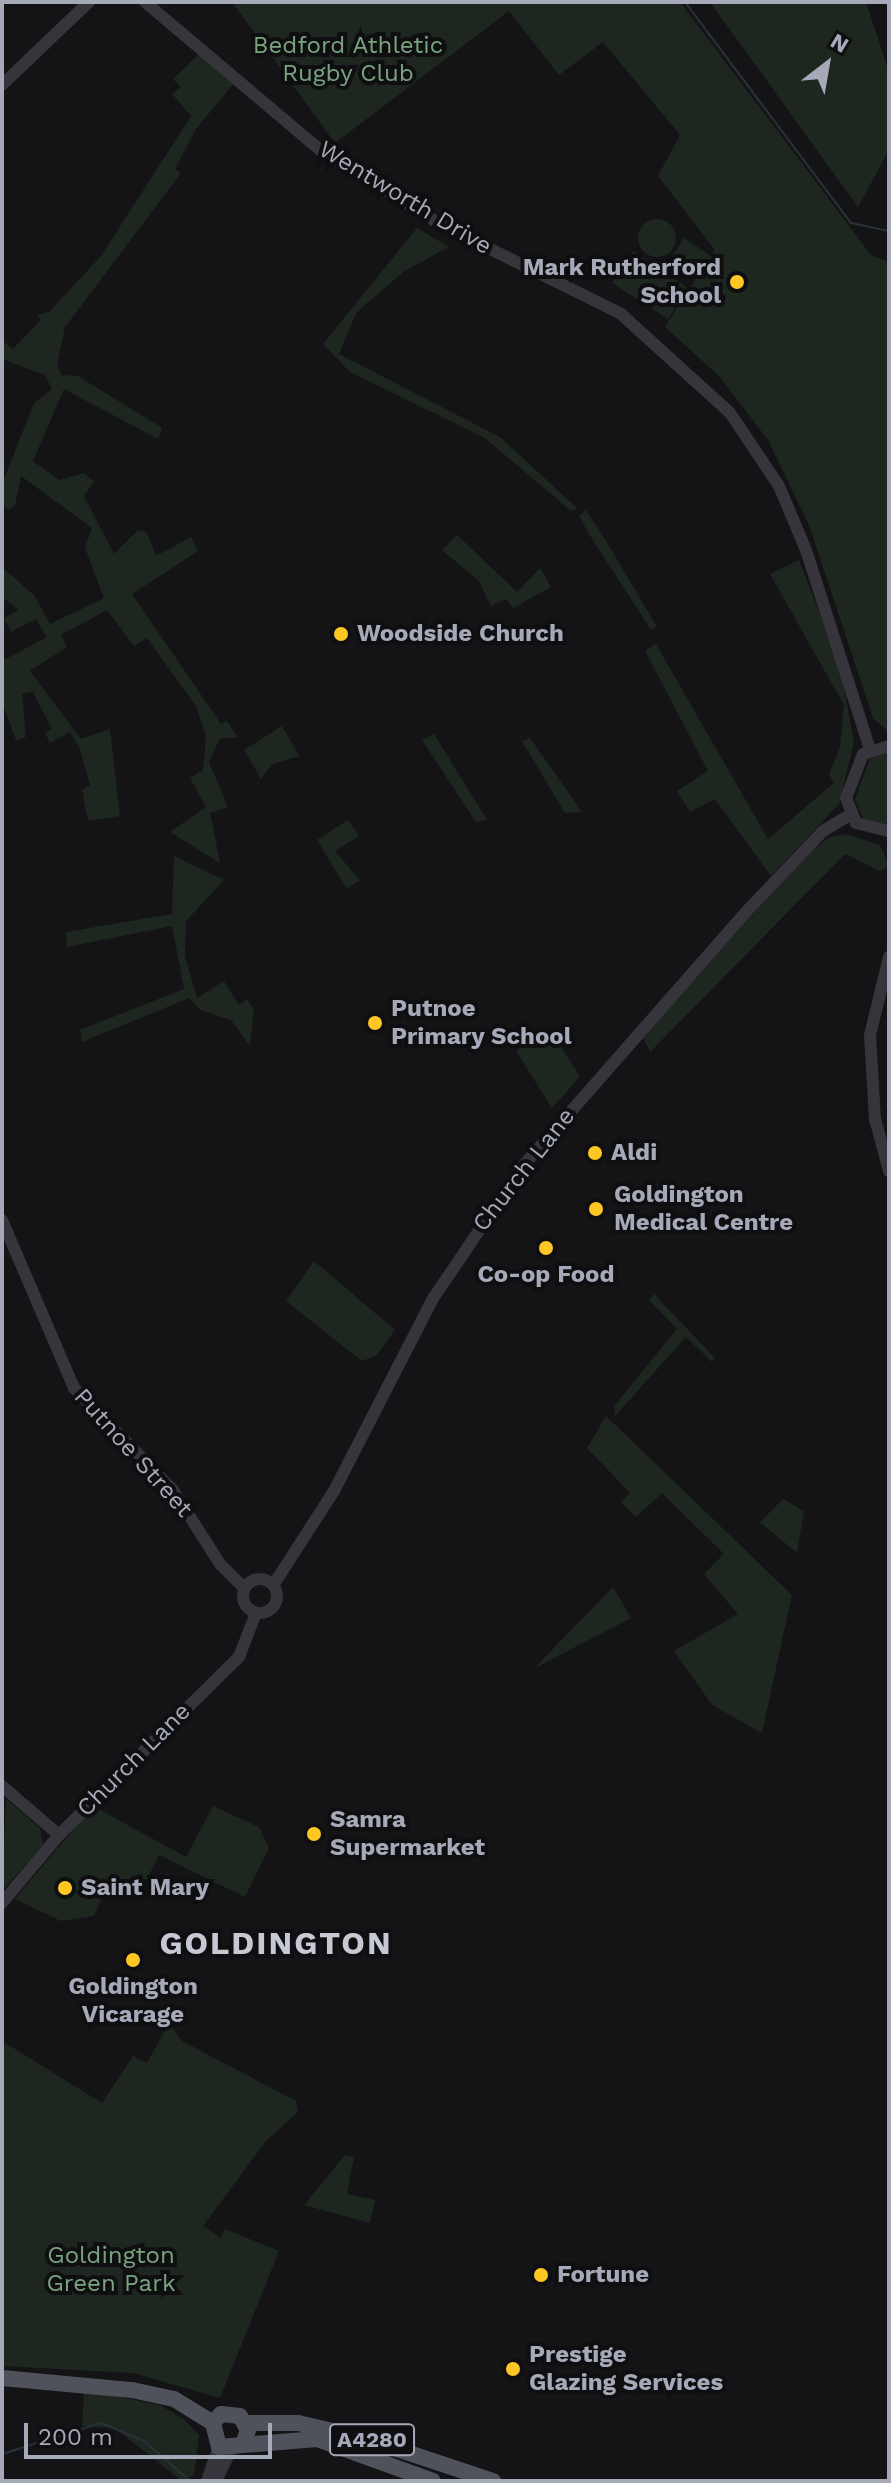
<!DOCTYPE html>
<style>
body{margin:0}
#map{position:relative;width:891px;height:2483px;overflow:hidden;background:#141416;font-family:"Work Sans",sans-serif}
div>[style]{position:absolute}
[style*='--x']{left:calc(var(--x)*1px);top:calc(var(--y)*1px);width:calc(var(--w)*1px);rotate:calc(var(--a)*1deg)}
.green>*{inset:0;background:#1e2620}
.round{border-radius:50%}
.stream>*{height:2px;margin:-1px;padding:0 1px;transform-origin:1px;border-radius:1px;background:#29323b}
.minor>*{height:12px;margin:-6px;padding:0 6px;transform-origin:6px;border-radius:6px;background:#35353b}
.minor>.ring{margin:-6px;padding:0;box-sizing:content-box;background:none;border:12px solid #35353b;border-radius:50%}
.major>*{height:16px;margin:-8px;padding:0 8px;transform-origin:8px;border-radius:8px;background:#50525b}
.dots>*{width:22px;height:22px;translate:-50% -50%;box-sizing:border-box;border:4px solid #0f0f11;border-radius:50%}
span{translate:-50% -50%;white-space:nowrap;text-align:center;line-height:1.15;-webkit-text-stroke:8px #0f0f11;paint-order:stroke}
.shield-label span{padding:2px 6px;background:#0f0f11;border:2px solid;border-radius:6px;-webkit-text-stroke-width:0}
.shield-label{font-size:22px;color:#a5a9b8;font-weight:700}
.park-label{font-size:24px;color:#7aa480}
.street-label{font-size:24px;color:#a5a9b8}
.poi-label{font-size:24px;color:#a5a9b8;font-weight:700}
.right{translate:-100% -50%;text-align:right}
.left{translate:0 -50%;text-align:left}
.district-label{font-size:32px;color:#c6c8d3;font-weight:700;letter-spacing:2px}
.frame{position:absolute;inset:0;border:4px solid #a5a9b8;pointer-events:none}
.north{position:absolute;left:787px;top:24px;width:80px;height:80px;-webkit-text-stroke:6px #0f0f11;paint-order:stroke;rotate:31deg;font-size:22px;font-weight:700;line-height:32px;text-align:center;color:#a5a9b8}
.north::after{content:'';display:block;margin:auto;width:28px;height:36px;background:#a5a9b8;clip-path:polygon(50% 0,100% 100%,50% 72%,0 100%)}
.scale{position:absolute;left:24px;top:2423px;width:248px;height:36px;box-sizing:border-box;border:4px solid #a5a9b8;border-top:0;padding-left:10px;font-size:24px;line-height:28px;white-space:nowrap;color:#a5a9b8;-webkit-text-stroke:6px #0f0f11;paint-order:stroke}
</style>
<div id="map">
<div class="green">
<i style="clip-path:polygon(232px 2px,680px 2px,871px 255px,889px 262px,889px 732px,873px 718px,809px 525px,768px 440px,719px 376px,665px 327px,695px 280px,668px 263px,684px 238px,711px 256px,715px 250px,658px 176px,680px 135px,603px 42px,559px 75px,509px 11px,335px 143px)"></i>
<i style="clip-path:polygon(710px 2px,866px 2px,889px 72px,889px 150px,858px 207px)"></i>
<i style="clip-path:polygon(199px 54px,234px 83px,196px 129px,175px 169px,181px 173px,65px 327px,57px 364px,61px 375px,78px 376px,162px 428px,158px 439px,64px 389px,33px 461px,59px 480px,84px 473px,94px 481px,84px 496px,114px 554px,138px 530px,147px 533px,156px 556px,191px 537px,198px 551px,132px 594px,221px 724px,227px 721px,238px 738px,220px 738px,209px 762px,228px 807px,210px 813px,220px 863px,170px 832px,206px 807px,190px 778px,203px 770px,206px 736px,196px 706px,147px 638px,134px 646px,107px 610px,61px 635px,67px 647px,30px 671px,81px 739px,110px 729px,120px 816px,88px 821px,82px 790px,90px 785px,80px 749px,70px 732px,50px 743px,45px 733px,52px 729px,33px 692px,22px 694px,26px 737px,16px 740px,2px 702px,2px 661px,47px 637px,36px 619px,11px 632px,4px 618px,19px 610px,2px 597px,2px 567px,35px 596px,50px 624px,104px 598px,85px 548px,92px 528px,21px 476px,15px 505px,9px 510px,2px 503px,2px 484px,34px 403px,52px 389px,45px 375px,2px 359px,2px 340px,13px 349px,41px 320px,37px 315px,49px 312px,101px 256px,191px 116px,172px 94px,181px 87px,173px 79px)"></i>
<i class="round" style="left:638px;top:219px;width:38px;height:38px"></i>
<i style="clip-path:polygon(417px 228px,449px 247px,403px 272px,356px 313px,339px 354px,500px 437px,578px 509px,571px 511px,485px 438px,350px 372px,323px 344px)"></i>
<i style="clip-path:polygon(633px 251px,688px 288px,668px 319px,612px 283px)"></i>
<i style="clip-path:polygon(586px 510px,606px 541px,657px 627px,651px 630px,589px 534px,579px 516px)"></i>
<i style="clip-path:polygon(457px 535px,517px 592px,540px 568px,551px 587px,513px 608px,506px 599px,491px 606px,479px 581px,442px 550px)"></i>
<i style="clip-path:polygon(799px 560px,840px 665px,854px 743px,839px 804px,771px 876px,715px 799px,690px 812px,677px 791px,708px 771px,645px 651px,656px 644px,768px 839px,834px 783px,829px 774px,840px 748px,844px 705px,770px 574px)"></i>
<i style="clip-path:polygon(282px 726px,299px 756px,272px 764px,261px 779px,244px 750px)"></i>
<i style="clip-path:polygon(434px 734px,487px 820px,476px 822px,422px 740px)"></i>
<i style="clip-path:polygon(530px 738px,582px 812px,565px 813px,522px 741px)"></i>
<i style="clip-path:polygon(889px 752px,889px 826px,864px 821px,855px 799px,870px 758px)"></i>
<i style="clip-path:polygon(348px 820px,359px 836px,335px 851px,360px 880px,347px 889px,317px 840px)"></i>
<i style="clip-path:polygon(846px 834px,880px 845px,889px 866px,880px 871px,845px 854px,650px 1052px,643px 1037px,801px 860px,828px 838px)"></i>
<i style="clip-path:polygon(174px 856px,224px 880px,186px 921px,185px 956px,197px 998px,224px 981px,239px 1005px,247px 999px,254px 1009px,250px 1046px,231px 1020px,200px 1010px,189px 998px,82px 1042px,80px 1030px,184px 989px,172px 926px,67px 947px,66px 932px,172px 914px)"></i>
<i style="clip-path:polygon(551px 1030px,580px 1077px,552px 1108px,516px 1051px)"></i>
<i style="clip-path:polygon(314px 1261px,395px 1330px,377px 1355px,362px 1361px,286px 1301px)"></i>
<i style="clip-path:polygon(654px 1294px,715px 1358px,712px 1362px,686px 1337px,615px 1416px,614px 1406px,677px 1329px,649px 1300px)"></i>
<i style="clip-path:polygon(606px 1416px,792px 1595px,762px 1733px,712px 1705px,674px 1651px,738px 1614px,704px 1574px,724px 1554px,662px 1493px,636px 1517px,621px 1502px,630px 1493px,587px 1448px)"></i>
<i style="clip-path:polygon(783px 1499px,804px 1511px,797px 1553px,760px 1522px)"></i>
<i style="clip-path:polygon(613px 1587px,631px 1618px,535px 1668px,544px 1658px)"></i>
<i style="clip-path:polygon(6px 1799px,40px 1828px,43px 1845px,2px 1891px)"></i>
<i style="clip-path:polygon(93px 1806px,186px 1857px,213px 1806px,259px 1827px,269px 1848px,245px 1897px,159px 1855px,141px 1891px,111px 1877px,94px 1916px,61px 1921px,15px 1899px)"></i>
<i style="clip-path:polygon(169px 2023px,182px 2041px,296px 2101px,298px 2112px,266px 2141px,203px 2226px,221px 2238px,225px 2229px,279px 2251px,220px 2398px,133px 2373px,2px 2366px,2px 2041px,102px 2103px,133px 2056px,147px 2063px)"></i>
<i style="clip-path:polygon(345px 2155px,354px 2157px,347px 2194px,375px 2200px,370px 2223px,304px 2205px)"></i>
<i style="clip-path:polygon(84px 2390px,160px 2405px,182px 2418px,199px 2435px,194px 2475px,182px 2481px,115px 2428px,82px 2426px)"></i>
</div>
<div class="stream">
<i style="--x:685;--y:2;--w:276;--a:53.1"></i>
<i style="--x:851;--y:223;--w:39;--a:12"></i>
<i style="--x:2;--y:2454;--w:104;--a:-17.4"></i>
<i style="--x:101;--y:2423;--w:47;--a:22.7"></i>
<i style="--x:144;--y:2441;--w:61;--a:41"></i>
</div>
<div class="minor">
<i style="--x:145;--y:2;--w:229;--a:40.2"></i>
<i style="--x:320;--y:150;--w:139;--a:31.7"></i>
<i style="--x:438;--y:223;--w:204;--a:26.4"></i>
<i style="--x:621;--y:314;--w:147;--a:42.2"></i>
<i style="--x:730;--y:413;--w:88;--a:56.1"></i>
<i style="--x:779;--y:486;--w:69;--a:67.1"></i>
<i style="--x:806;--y:550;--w:209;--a:72.2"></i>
<i style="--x:2;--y:85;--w:120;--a:-43.7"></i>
<i style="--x:889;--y:746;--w:27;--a:163"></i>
<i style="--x:863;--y:754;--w:47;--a:111.1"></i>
<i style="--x:846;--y:798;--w:27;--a:68"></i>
<i style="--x:856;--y:823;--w:34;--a:14"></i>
<i style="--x:889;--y:957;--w:80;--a:103.7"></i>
<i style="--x:870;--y:1035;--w:84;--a:86.6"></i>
<i style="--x:875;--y:1119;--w:54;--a:74.9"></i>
<i style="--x:2;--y:1220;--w:183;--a:66.8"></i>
<i style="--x:74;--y:1388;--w:142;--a:45.9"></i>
<i style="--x:173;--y:1490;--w:88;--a:57.6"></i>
<i style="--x:220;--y:1564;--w:34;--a:45"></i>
<i class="ring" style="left:243px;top:1579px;width:22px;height:22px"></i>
<i style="--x:274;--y:1584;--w:111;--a:-57.2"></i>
<i style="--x:334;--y:1491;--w:215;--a:-62.8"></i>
<i style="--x:432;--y:1300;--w:161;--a:-55.9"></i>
<i style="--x:522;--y:1167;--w:339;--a:-48.7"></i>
<i style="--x:746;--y:912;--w:112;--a:-46.5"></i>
<i style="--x:823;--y:831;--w:31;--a:-31"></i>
<i style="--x:2;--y:1786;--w:75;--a:40.7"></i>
<i style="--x:2;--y:1903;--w:89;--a:-50"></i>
<i style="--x:59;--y:1835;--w:253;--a:-44.7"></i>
<i style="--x:239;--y:1657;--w:47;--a:-68.9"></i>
<i style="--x:207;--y:2481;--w:36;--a:-71"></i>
<i style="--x:216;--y:2481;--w:34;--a:-64"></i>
</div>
<div class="major">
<i style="--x:2;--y:2378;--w:131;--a:5.3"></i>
<i style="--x:132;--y:2390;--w:43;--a:12.1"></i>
<i style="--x:174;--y:2399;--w:46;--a:31.6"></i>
<i style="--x:246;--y:2423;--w:52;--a:0"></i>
<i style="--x:298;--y:2423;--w:71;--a:13.1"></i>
<i style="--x:367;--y:2439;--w:133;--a:18.4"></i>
<i style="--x:243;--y:2444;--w:15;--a:-70"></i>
<i style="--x:248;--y:2430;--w:16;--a:-120"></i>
<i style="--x:240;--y:2416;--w:19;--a:-174"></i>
<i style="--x:221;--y:2414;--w:12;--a:132"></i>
<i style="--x:213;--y:2423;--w:25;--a:76"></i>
<i style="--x:219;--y:2447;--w:98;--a:-4.7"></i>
<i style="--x:317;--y:2439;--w:123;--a:19.9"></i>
</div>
<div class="dots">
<i style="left:737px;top:282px;background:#ffc723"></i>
<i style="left:341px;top:634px;background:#ffc723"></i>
<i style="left:375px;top:1023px;background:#ffc723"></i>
<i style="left:595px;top:1153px;background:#ffc723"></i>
<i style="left:596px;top:1209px;background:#ffc723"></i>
<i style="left:546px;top:1248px;background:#ffc723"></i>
<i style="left:314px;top:1834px;background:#ffc723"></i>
<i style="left:65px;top:1888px;background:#ffc723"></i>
<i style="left:133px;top:1960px;background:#ffc723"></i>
<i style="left:541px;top:2275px;background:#ffc723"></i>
<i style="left:513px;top:2369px;background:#ffc723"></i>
</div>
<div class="shield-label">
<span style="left:372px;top:2440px">A4280</span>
</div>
<div class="park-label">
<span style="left:348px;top:60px">Bedford Athletic<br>Rugby Club</span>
<span style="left:111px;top:2270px">Goldington<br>Green Park</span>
</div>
<div class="street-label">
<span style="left:405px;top:198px;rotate:31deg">Wentworth Drive</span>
<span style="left:524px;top:1170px;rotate:-52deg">Church Lane</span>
<span style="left:133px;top:1453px;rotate:48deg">Putnoe Street</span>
<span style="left:134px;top:1760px;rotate:-45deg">Church Lane</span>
</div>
<div class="poi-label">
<span class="right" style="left:721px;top:282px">Mark Rutherford<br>School</span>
<span class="left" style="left:357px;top:634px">Woodside Church</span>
<span class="left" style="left:391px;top:1023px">Putnoe<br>Primary School</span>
<span class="left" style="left:611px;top:1153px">Aldi</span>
<span class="left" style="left:614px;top:1209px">Goldington<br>Medical Centre</span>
<span style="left:546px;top:1275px">Co-op Food</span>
<span class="left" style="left:330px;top:1834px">Samra<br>Supermarket</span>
<span class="left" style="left:81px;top:1888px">Saint Mary</span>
<span style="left:133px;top:2001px">Goldington<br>Vicarage</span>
<span class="left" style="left:557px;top:2275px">Fortune</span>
<span class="left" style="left:529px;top:2369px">Prestige<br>Glazing Services</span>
</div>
<div class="district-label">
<span style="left:276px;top:1943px">GOLDINGTON</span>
</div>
<div class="frame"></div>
<div class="north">N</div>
<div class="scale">200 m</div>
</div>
